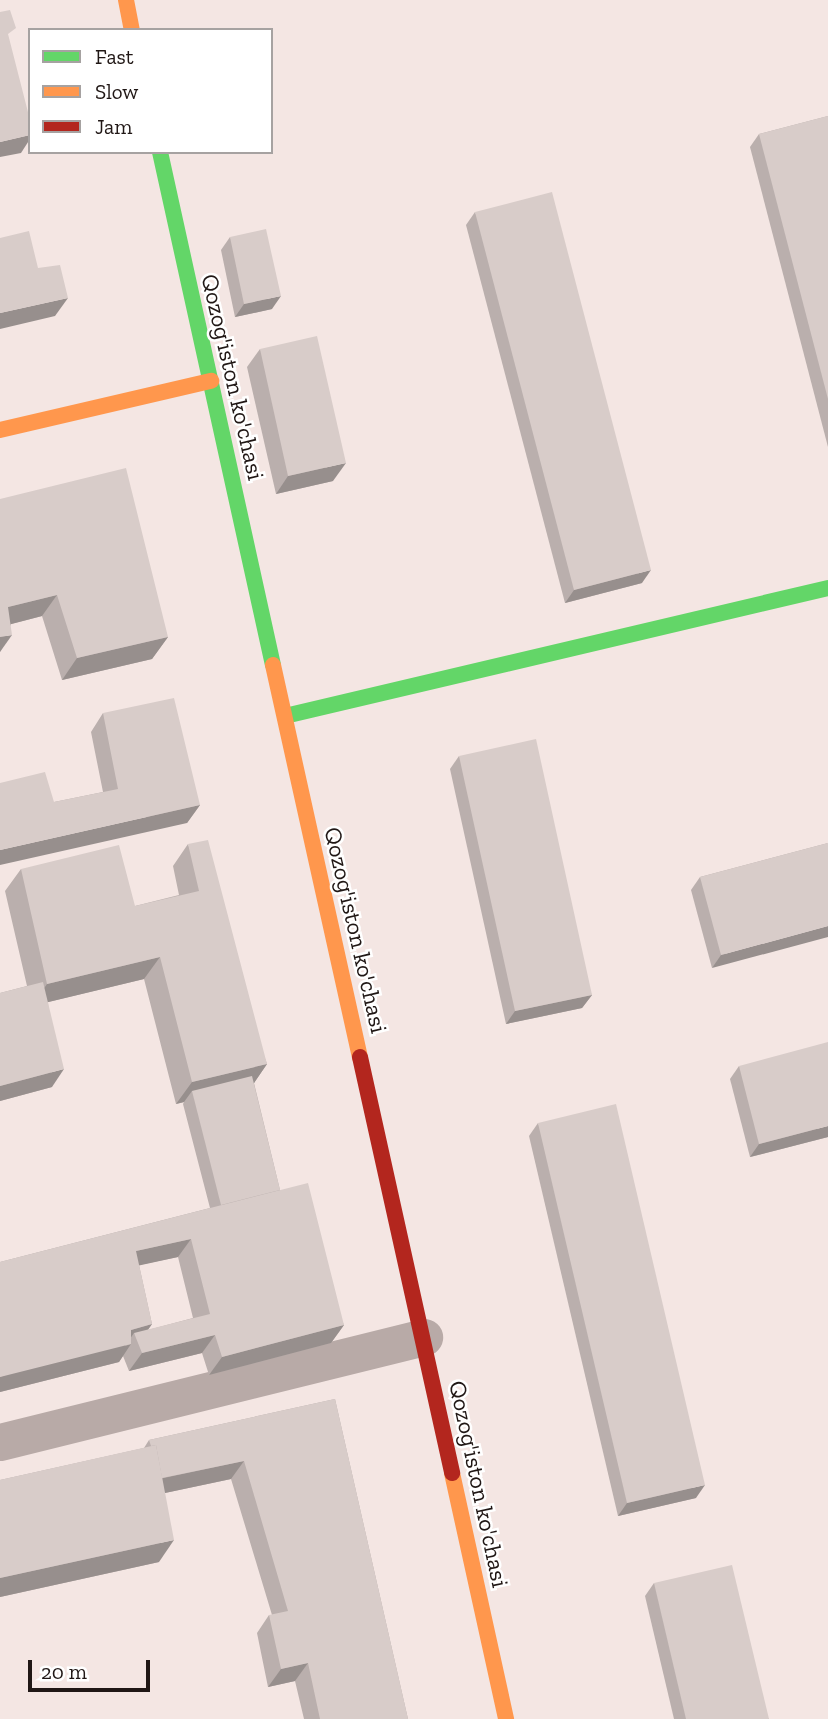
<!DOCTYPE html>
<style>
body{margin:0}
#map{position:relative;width:828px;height:1719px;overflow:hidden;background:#f4e6e3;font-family:"Zilla Slab",serif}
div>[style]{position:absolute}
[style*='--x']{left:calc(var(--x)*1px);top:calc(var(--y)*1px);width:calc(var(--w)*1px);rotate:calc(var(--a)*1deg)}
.street>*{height:37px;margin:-18.5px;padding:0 18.5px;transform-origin:18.5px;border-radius:18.5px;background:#b8aaa7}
.fast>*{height:16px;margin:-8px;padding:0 8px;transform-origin:8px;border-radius:8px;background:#63d668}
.slow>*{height:16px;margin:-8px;padding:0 8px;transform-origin:8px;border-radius:8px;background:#ff974d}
.jam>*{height:16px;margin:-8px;padding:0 8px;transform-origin:8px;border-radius:8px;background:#b3261e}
.wall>*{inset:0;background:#baafad}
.shaded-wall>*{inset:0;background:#978f8d}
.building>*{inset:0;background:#d8ccc9}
span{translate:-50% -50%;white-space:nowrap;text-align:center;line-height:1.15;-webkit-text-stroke:5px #fff;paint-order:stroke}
.street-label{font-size:24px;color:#201715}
.legend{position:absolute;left:28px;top:28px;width:245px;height:126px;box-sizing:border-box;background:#fff;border:2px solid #a6a2a1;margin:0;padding:9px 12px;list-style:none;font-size:21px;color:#201715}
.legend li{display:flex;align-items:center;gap:14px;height:35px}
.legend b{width:35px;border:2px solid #a6a2a1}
.scale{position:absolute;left:28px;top:1660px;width:122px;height:32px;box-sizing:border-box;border:4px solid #201715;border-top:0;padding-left:9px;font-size:21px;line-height:24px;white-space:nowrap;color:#201715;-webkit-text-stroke:5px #fff;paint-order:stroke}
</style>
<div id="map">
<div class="street">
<i style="--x:0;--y:1442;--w:437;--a:-13.9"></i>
</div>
<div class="fast">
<i style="--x:160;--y:152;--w:525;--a:77.58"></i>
<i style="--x:285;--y:716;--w:558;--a:-13.26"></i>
</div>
<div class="slow">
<i style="--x:126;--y:0;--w:31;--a:79"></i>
<i style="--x:0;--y:430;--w:217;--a:-13.1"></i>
<i style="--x:273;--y:665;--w:402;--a:77.5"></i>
<i style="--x:452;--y:1473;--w:252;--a:77.6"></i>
</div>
<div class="jam">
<i style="--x:360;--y:1057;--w:426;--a:77.5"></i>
</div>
<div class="wall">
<i style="clip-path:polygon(828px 116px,828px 447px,750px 147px,759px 134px)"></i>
<i style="clip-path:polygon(475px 212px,642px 583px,565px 603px,466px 225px)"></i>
<i style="clip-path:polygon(230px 237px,272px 309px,235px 317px,221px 250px)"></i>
<i style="clip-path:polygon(260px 349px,333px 481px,276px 494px,247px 367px)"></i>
<i style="clip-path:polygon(0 499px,168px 637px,152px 659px,62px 680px,42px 616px,11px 624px,0 652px)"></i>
<i style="clip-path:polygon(103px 713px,200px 805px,187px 823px,54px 802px,103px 792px,91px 732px)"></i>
<i style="clip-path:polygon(459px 756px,592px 995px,582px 1008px,506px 1024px,450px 769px)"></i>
<i style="clip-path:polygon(828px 843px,712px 968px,691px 890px,700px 877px)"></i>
<i style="clip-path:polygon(evenodd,188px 844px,267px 1064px,254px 1083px,280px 1190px,344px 1325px,331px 1343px,209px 1375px,202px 1353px,129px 1371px,123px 1356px,119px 1362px,0 1392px,0 1262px,210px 1208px,183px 1104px,184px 1102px,176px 1104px,144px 979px,48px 1002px,52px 1087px,0 1101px,0 993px,27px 986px,5px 891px,21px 869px,135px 906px,179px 895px,173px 866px,188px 844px,178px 1257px,193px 1318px,148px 1330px,152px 1324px,139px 1265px,178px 1257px)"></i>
<i style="clip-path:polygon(739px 1066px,828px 1137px,750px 1157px,730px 1079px)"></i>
<i style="clip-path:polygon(538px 1123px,696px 1498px,618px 1516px,529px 1136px)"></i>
<i style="clip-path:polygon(335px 1399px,408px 1719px,304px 1719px,295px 1681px,268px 1687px,257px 1633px,269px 1615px,272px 1615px,231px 1479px,165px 1493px,159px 1562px,0 1597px,0 1480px,144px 1448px,149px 1440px)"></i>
<i style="clip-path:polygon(654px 1583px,769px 1719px,674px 1719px,645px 1596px)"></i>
</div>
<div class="shaded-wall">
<i style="clip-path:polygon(30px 135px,30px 139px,21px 153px,0 157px,0 142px)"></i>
<i style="clip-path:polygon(281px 296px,272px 309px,235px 317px,244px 304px)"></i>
<i style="clip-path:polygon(68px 298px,55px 316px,0 329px,0 313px)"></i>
<i style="clip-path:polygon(346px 463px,333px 481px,276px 494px,288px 476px)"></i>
<i style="clip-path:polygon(651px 570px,642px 583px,565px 603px,574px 590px)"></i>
<i style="clip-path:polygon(57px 595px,42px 616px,0 627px,8px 607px)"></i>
<i style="clip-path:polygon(12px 635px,0 652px,0 637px)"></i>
<i style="clip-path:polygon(168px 637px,152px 659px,62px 680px,77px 658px)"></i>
<i style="clip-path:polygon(200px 805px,187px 823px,0 865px,0 850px)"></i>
<i style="clip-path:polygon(828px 926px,828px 937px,712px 968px,721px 955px)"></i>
<i style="clip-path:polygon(160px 957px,144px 979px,32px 1006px,47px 984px)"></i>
<i style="clip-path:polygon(592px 995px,582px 1008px,506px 1024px,515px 1011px)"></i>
<i style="clip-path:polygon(267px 1064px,252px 1086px,192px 1091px,184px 1102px,176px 1104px,192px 1082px)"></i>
<i style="clip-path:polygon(64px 1069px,52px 1087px,0 1101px,0 1086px)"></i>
<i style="clip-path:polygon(828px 1126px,828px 1137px,750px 1157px,759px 1144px)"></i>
<i style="clip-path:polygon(191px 1239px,178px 1257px,123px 1269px,136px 1251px)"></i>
<i style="clip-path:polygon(152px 1324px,139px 1342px,134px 1333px,125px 1346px,131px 1344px,119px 1362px,0 1392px,0 1377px,131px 1330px)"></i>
<i style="clip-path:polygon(344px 1325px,331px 1343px,209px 1375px,222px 1357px)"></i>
<i style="clip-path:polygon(215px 1335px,202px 1353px,129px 1371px,142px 1353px)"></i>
<i style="clip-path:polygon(244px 1461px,231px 1479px,146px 1497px,159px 1479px)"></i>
<i style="clip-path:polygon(705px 1485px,696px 1498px,618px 1516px,627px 1503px)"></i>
<i style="clip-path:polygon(174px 1540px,159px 1562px,0 1597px,0 1578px)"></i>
<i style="clip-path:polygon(308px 1663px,295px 1681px,268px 1687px,281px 1669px)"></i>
</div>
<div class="building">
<i style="clip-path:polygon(10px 10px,16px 28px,8px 34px,30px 120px,30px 135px,0 142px,0 12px)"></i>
<i style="clip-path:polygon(828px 116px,828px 399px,759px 134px)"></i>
<i style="clip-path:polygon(552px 192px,651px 570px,574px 590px,475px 212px)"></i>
<i style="clip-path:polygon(266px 229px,281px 296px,244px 304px,230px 237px)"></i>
<i style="clip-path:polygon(29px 231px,38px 268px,60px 265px,68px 298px,0 313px,0 238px)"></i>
<i style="clip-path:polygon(317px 336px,346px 463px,288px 476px,260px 349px)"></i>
<i style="clip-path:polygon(126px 468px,168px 637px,77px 658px,57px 595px,8px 607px,12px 635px,0 637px,0 499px)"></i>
<i style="clip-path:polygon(174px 698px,200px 805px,0 850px,0 783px,45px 772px,54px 802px,118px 789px,103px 713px)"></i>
<i style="clip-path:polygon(536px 739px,592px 995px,515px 1011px,459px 756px)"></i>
<i style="clip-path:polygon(208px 840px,267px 1064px,192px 1082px,160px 957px,47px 984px,21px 869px,119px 845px,135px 906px,199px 891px,188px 844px)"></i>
<i style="clip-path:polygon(828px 843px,828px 926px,721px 955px,700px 877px)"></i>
<i style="clip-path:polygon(43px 982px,64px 1069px,0 1086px,0 993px)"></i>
<i style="clip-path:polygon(828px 1042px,828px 1126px,759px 1144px,739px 1066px)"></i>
<i style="clip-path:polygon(252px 1076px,280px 1190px,221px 1205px,192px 1091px)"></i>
<i style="clip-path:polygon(616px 1104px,705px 1485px,627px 1503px,538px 1123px)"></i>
<i style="clip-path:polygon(308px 1183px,344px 1325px,222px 1357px,215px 1335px,142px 1353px,134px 1333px,210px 1314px,191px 1239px,136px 1251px,152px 1324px,131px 1330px,131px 1344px,0 1377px,0 1262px)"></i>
<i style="clip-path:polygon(335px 1399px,408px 1719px,320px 1719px,308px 1663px,281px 1669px,269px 1615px,288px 1611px,244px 1461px,162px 1478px,156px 1445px,151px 1446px,149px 1440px)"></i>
<i style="clip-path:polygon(156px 1445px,174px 1540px,0 1578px,0 1480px)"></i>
<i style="clip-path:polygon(732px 1565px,769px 1719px,686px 1719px,654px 1583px)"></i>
</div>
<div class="street-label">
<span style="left:233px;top:377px;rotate:77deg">Qozog'iston ko'chasi</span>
<span style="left:356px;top:930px;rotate:77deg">Qozog'iston ko'chasi</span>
<span style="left:479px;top:1484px;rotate:78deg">Qozog'iston ko'chasi</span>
</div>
<ul class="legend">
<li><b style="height:9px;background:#63d668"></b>Fast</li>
<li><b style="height:9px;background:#ff974d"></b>Slow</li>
<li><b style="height:9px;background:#b3261e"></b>Jam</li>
</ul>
<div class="scale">20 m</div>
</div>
